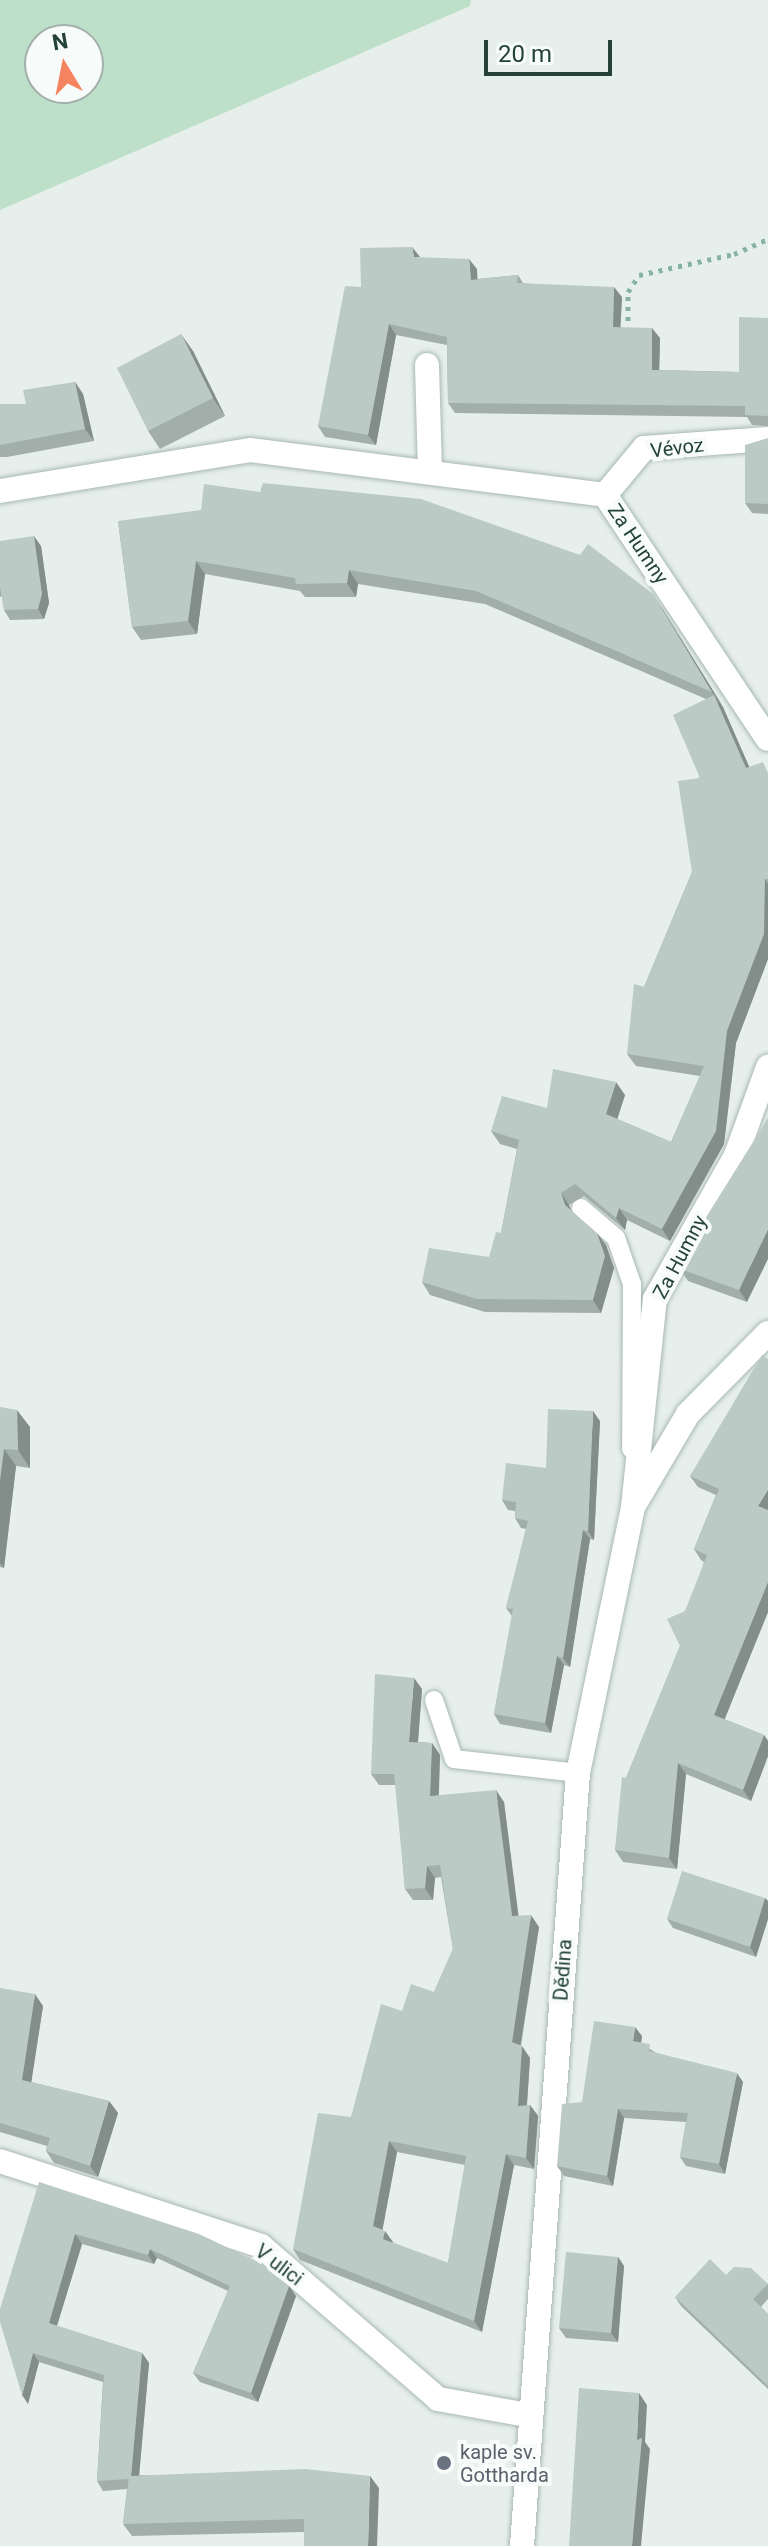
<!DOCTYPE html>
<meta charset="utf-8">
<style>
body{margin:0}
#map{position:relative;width:768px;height:2546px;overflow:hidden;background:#e6efeb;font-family:Roboto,sans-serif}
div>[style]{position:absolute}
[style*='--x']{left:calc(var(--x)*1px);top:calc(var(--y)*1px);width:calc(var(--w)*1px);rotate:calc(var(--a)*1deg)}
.green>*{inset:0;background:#bfe0c8}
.path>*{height:5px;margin-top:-2.5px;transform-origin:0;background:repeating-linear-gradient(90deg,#86b3a5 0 4px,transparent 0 10px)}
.roads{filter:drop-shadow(0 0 2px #a8b8b2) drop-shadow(0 0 2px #a8b8b2)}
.lane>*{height:18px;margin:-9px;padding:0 9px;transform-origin:9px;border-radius:9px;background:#fff}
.street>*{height:24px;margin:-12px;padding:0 12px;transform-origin:12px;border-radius:12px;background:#fff}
.secondary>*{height:24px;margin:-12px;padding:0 12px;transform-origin:12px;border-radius:12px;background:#fff}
.wall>*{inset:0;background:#a1aea9}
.shaded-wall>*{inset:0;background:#838d89}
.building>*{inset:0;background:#bbcac4}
.dots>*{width:22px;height:22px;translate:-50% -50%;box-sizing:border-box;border:4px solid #f7fbf9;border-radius:50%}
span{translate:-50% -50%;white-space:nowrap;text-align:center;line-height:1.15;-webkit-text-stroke:8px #f7fbf9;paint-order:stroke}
.street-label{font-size:20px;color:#24423a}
.worship-label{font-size:20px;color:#5b616d}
.left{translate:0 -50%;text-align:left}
.north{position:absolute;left:24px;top:24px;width:80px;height:80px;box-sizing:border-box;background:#f7fbf9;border:2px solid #a3b1ad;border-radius:50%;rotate:350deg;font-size:22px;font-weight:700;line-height:32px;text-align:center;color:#24423a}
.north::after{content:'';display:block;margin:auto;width:28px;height:36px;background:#f4845f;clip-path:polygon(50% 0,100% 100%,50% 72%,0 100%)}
.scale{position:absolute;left:484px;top:40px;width:128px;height:36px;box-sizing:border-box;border:4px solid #24423a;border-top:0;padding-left:10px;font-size:24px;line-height:28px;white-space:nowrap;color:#24423a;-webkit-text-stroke:6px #f7fbf9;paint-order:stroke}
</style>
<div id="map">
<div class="green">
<i style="clip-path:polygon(evenodd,0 0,471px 0,470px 6px,0 210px,0 0,40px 40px,88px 40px,88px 88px,40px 88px,40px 40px)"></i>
</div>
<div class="path">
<i style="--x:628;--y:331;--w:39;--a:-90"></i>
<i style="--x:628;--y:292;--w:20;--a:-57"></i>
<i style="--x:639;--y:275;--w:97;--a:-12.5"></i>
<i style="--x:734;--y:254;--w:37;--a:-24"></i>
</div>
<div class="roads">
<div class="lane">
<i style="--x:581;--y:1208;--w:46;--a:40.6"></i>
<i style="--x:616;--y:1238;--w:49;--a:70.8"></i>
<i style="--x:632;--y:1284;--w:165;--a:90.3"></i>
<i style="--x:434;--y:1700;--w:62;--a:71.3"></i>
<i style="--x:454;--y:1759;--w:125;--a:6.4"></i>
</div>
<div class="street">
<i style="--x:427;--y:365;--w:107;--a:88.4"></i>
<i style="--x:0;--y:491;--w:253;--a:-9.3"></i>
<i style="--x:250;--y:450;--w:358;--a:7.2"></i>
<i style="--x:605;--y:495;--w:293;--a:56.3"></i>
<i style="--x:605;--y:495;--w:61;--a:-50.3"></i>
<i style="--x:644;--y:448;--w:124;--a:-4.2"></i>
<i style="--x:633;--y:1507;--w:209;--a:-84"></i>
<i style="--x:655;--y:1299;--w:165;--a:-60.6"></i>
<i style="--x:736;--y:1155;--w:94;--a:-70"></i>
<i style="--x:0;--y:2161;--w:274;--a:18"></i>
<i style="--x:261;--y:2246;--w:234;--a:40.8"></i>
<i style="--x:438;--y:2399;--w:91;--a:10.1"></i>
</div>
<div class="secondary">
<i style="--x:522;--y:2546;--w:775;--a:-85.86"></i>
<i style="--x:578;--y:1773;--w:272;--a:-78.3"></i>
<i style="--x:633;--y:1507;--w:108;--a:-59.4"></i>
<i style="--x:688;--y:1414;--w:114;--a:-45.4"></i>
</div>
</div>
<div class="wall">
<i style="clip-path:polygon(477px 269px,477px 279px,518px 275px,523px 283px,622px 297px,620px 327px,660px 338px,659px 370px,739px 372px,768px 318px,768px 426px,752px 425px,747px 417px,455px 413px,448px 403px,447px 345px,396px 335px,376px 445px,325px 437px,318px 426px,361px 287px)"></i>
<i style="clip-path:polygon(193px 351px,225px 416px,160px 449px,148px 431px)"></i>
<i style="clip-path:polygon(75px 382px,83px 394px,94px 441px,7px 457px,0 457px,0 404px,26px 404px)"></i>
<i style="clip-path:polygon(768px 438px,768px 514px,752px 513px,745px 503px)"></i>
<i style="clip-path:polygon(118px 521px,662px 608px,723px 707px,749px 767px,768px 773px,768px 959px,736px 1043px,724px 1144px,670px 1241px,627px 1220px,625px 1230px,584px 1196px,569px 1205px,571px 1210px,606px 1245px,614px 1268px,601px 1313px,485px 1312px,430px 1295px,422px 1282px,489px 1257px,501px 1233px,517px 1149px,500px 1144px,491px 1131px,547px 1108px,625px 1095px,617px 1119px,671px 1142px,700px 1076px,636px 1066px,627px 1054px,644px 987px,692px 872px,706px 699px,485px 604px,358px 584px,356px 597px,305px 597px,300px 591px,205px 574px,197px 634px,141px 640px,132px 627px)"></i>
<i style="clip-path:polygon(0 541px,41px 546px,49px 603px,44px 619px,10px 620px,4px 610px,2px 596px,0 597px)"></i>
<i style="clip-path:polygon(768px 1118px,747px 1302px,688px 1281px,680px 1269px)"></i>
<i style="clip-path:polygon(768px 1359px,768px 1612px,724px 1719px,764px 1735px,768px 1741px,768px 1756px,751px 1801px,686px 1774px,677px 1869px,623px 1862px,615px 1850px,626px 1778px,680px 1646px,704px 1562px,701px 1560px,694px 1549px,716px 1495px,698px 1487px,690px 1476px)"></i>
<i style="clip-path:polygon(0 1407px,30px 1427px,30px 1468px,16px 1466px,4px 1568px,0 1567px)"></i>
<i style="clip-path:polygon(600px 1421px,594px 1540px,590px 1539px,570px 1667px,564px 1665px,551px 1733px,500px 1724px,494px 1714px,512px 1616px,506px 1608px,526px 1529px,521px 1528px,515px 1518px,515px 1511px,508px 1510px,502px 1500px,546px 1468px)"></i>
<i style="clip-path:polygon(evenodd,422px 1689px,418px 1742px,432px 1743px,440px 1755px,439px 1795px,504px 1802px,518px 1916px,539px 1927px,521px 2046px,530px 2058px,527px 2105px,530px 2105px,538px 2116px,534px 2169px,514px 2165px,482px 2332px,300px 2260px,293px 2249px,351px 2117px,402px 2011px,434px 1992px,453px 1949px,441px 1877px,435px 1878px,433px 1900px,413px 1900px,405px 1889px,396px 1785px,379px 1785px,371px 1774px,422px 1689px,397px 2152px,465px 2165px,448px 2263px,393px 2243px,382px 2230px,397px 2152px)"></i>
<i style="clip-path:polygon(765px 1898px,768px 1901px,768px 1919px,756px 1957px,673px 1928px,667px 1919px)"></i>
<i style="clip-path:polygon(0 1988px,43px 2006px,31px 2082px,109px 2101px,118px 2113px,98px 2177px,54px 2163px,46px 2151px,47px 2146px,0 2132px)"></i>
<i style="clip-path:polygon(642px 2036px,641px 2043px,656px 2053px,743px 2082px,725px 2174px,686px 2166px,680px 2157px,686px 2122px,624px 2118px,613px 2186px,564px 2176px,557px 2166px,582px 2102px)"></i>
<i style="clip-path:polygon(39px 2182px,289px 2286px,296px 2296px,258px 2402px,200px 2382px,193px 2373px,228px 2291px,157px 2258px,154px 2264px,82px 2244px,57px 2326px,142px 2353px,149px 2363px,139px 2475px,379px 2488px,304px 2532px,132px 2536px,123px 2524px,127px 2489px,103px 2491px,97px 2481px,103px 2382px,39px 2362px,28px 2404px)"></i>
<i style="clip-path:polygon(618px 2257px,624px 2266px,618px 2342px,566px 2338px,559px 2328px)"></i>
<i style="clip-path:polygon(768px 2284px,768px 2299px,761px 2307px,768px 2314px,768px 2389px,681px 2306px,675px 2297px)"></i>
</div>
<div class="shaded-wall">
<i style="clip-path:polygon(412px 247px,420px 257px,414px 257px)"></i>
<i style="clip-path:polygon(469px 259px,477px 269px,478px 290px,471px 280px)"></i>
<i style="clip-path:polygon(614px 287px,622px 297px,620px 337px,613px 327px)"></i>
<i style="clip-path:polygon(389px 324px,396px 335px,376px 445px,368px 435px)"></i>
<i style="clip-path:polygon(652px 328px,660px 338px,659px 380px,652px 370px)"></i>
<i style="clip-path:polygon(181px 334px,193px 351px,225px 416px,213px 398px)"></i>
<i style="clip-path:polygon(75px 382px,83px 394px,94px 441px,85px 429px)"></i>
<i style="clip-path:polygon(34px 536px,41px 546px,49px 603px,44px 619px,38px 609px)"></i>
<i style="clip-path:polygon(196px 561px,205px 574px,197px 634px,188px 621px)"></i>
<i style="clip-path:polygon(349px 570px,358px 584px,356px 597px,347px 583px)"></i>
<i style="clip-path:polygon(653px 594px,662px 608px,722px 705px,712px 692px)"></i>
<i style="clip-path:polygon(714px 695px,723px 707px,755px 780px,746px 768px)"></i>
<i style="clip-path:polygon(765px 879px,768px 884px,768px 959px,736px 1043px,724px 1144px,670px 1241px,662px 1229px,727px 1031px)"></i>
<i style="clip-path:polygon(616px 1082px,625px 1095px,615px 1126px,606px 1114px)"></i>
<i style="clip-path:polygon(561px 1193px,569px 1205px,573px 1217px,565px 1205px)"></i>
<i style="clip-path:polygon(619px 1208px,627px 1220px,625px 1230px,616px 1218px)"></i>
<i style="clip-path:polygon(768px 1229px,768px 1259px,747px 1302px,739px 1290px)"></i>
<i style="clip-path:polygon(597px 1233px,606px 1245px,614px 1268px,601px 1313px,593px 1300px)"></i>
<i style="clip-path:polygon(17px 1410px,30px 1427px,30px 1468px,18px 1450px)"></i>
<i style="clip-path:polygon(593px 1411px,600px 1421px,594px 1540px,588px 1531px)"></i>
<i style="clip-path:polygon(4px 1449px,16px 1466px,4px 1568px,0 1563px,0 1480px)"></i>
<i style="clip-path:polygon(768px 1490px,768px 1513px,758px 1506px)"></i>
<i style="clip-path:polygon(583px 1530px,590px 1539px,570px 1667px,563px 1658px)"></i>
<i style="clip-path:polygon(768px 1582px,768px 1612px,722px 1726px,714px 1715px)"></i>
<i style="clip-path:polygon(557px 1656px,564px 1665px,551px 1733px,545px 1723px)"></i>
<i style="clip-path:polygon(414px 1678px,422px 1689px,417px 1753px,409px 1742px)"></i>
<i style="clip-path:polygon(764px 1735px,768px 1741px,768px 1756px,751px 1801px,743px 1790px)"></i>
<i style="clip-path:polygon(432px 1743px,440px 1755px,438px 1807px,430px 1796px)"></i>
<i style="clip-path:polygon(678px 1763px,686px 1774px,677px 1869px,669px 1858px)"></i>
<i style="clip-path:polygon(496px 1790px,504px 1802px,520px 1927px,512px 1916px)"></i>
<i style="clip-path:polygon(427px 1866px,435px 1878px,433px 1900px,425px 1888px)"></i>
<i style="clip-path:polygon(765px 1898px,768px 1901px,768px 1919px,756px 1957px,750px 1947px)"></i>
<i style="clip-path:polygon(531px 1915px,539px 1927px,519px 2053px,512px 2042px)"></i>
<i style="clip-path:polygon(35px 1994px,43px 2006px,30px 2091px,22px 2080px)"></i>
<i style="clip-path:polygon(635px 2027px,642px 2036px,640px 2051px,633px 2041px)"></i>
<i style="clip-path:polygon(522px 2046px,530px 2058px,526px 2118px,518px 2106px)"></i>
<i style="clip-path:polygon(737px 2073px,743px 2082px,725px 2174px,719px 2164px)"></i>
<i style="clip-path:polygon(109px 2101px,118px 2113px,98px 2177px,90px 2166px)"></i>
<i style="clip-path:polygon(530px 2105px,538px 2116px,534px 2169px,526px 2158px)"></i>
<i style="clip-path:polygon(618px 2109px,624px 2118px,613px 2186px,607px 2176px)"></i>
<i style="clip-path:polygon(389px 2141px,397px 2152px,381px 2238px,373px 2226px)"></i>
<i style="clip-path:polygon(506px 2154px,514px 2165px,482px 2332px,474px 2321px)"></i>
<i style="clip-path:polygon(385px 2231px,393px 2242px,391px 2251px,383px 2239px)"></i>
<i style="clip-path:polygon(75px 2234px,82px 2244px,55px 2332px,49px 2323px)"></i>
<i style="clip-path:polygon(150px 2249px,157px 2258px,154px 2264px,148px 2255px)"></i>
<i style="clip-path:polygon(618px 2257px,624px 2266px,618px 2342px,611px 2333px)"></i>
<i style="clip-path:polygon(289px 2286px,296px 2296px,258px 2402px,251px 2393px)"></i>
<i style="clip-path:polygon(33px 2353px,39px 2362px,28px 2404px,22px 2395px)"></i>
<i style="clip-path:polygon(142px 2353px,149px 2363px,138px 2488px,131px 2479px)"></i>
<i style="clip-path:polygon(639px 2393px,647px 2405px,645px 2442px,650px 2449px,641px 2546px,632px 2546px)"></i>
<i style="clip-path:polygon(370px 2476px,379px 2488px,377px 2546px,368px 2546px)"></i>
</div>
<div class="building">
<i style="clip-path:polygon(412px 247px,414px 257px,469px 259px,471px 280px,518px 275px,517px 283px,614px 287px,613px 327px,652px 328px,652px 370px,739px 372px,739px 317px,768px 318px,768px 416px,745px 415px,745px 406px,448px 403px,447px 337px,389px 324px,368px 435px,318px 426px,345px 286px,361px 287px,360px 248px)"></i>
<i style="clip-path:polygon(181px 334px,213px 398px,148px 431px,117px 368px)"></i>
<i style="clip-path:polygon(75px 382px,85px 429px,0 445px,0 404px,26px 404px,23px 390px)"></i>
<i style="clip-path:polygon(768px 438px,768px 504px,745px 503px,745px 445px)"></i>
<i style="clip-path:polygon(263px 483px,421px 499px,580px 555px,588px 544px,653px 594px,712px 692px,476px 591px,349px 570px,347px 583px,296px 584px,295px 578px,196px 561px,188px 621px,132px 627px,118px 521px,201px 510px,204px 484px,260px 492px)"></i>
<i style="clip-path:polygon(34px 536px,42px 594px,38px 609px,4px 610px,0 587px,0 541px)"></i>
<i style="clip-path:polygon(714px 695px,746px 768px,763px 762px,768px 773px,768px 879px,765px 879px,764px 934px,727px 1031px,716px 1131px,662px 1229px,619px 1208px,616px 1218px,575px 1184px,561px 1193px,565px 1205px,597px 1233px,605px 1256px,593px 1300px,477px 1299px,422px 1282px,429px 1248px,489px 1257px,496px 1232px,501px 1233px,519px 1140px,491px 1131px,502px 1096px,547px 1108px,553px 1069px,616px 1082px,606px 1114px,671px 1142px,704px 1066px,627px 1054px,634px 984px,644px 987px,692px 872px,678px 781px,700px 778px,673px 715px)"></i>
<i style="clip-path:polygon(768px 1118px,768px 1229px,739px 1290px,680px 1269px,690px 1243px)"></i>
<i style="clip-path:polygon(762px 1355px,768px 1359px,768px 1490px,758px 1506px,768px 1510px,768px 1582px,714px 1715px,764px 1735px,743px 1790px,678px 1763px,669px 1858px,615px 1850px,622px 1777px,626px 1778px,680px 1646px,667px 1619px,685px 1611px,707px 1555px,694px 1549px,719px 1489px,690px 1476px)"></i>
<i style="clip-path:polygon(0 1407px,17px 1410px,18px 1450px,4px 1449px,0 1480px)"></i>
<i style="clip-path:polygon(548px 1409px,593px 1411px,588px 1531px,583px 1530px,563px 1658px,557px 1656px,545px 1723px,494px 1714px,513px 1609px,506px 1608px,528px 1521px,515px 1518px,516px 1502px,502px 1500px,506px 1463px,546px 1468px)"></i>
<i style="clip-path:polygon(evenodd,375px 1674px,414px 1678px,409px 1742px,432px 1743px,430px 1796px,496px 1790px,512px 1916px,531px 1915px,512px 2042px,522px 2046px,518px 2106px,530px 2105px,526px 2158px,506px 2154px,474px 2321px,293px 2249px,318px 2113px,351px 2117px,381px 2004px,402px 2011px,411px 1984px,434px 1992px,453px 1949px,440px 1865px,427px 1866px,425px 1888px,405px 1889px,394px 1774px,371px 1774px,375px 1674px,389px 2141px,466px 2156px,448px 2263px,383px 2239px,385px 2231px,373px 2226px,389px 2141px)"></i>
<i style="clip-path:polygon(682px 1871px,765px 1898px,750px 1947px,667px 1919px)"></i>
<i style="clip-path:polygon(0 1988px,35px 1994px,22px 2080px,109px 2101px,90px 2166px,46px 2151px,50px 2138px,0 2123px)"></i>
<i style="clip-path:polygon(594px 2021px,635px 2027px,633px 2041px,650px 2044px,649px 2051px,737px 2073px,719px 2164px,680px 2157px,688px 2113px,618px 2109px,607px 2176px,557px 2166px,562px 2104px,582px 2102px)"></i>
<i style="clip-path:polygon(39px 2182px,199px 2234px,264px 2265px,289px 2286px,251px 2393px,193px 2373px,230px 2286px,150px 2249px,148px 2255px,75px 2234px,49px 2323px,142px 2353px,131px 2476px,129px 2476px,129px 2479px,97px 2481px,104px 2375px,33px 2353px,22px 2395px,0 2322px,0 2309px)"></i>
<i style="clip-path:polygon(566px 2252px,618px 2257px,611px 2333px,559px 2328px)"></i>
<i style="clip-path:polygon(710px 2259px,726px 2275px,734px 2267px,751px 2268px,768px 2284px,753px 2299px,768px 2314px,768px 2386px,675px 2297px)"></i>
<i style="clip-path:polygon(579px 2388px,639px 2393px,637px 2440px,642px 2438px,632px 2546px,569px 2546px)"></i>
<i style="clip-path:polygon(305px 2469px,370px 2476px,368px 2546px,304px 2546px,304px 2519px,123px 2524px,129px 2476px)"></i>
</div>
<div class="dots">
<i style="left:444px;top:2463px;background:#6b7280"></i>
</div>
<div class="street-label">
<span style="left:677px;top:448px;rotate:-7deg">Vévoz</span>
<span style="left:638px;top:544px;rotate:56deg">Za Humny</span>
<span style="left:680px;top:1257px;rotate:-62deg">Za Humny</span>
<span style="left:563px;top:1970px;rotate:-86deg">Dědina</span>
<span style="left:279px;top:2265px;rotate:37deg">V ulici</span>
</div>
<div class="worship-label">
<span class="left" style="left:460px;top:2464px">kaple sv.<br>Gottharda</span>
</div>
<div class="north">N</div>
<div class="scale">20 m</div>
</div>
